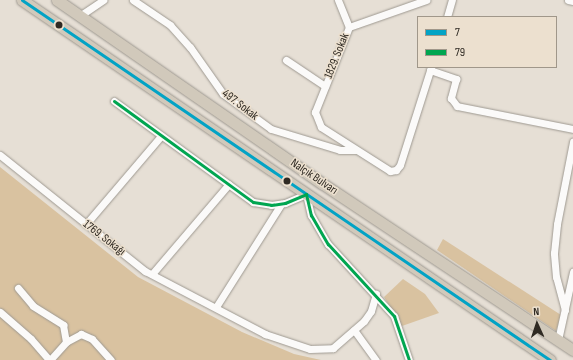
<!DOCTYPE html>
<meta charset="utf-8">
<style>
body{margin:0}
#map{position:relative;width:573px;height:360px;overflow:hidden;background:#e6dfd5;font-family:"Sofia Sans Condensed",sans-serif}
div>[style]{position:absolute}
[style*='--x']{left:calc(var(--x)*1px);top:calc(var(--y)*1px);width:calc(var(--w)*1px);rotate:calc(var(--a)*1deg)}
.green>*{inset:0;background:#d9c2a0}
.roads{filter:drop-shadow(0 0 1px #9e9991) drop-shadow(0 0 1px #9e9991)}
.minor>*{height:7px;margin:-3.5px;padding:0 3.5px;transform-origin:3.5px;border-radius:3.5px;background:#fbfaf9}
.highway>*{height:11px;margin:-5.5px;padding:0 5.5px;transform-origin:5.5px;border-radius:5.5px;background:#d1c9bb}
.bus-1>*{height:3px;margin:-1.5px;padding:0 1.5px;transform-origin:1.5px;border-radius:1.5px;background:#02a3c5}
.bus-2>*{height:3px;margin:-1.5px;padding:0 1.5px;transform-origin:1.5px;border-radius:1.5px;background:#00a651}
.dots>*{width:11px;height:11px;translate:-50% -50%;box-sizing:border-box;border:2px solid #ece0cf;border-radius:50%}
span{translate:-50% -50%;white-space:nowrap;text-align:center;line-height:1.15;-webkit-text-stroke:3px #ece0cf;paint-order:stroke}
.street-label{font-size:12px;color:#2f2a23}
.legend{position:absolute;left:417px;top:16px;width:140px;height:52px;box-sizing:border-box;background:#ece0cf;border:1px solid #a0978a;margin:0;padding:5px 7px;list-style:none;font-size:12px;color:#2f2a23}
.legend li{display:flex;align-items:center;gap:8px;height:20px}
.legend b{width:20px;border:1px solid #a0978a}
.north{position:absolute;left:517px;top:304px;width:40px;height:40px;-webkit-text-stroke:3px #ece0cf;paint-order:stroke;rotate:357deg;font-size:11px;font-weight:700;line-height:16px;text-align:center;color:#2f2a23}
.north::after{content:'';display:block;margin:auto;width:14px;height:18px;background:#2f2a23;clip-path:polygon(50% 0,100% 100%,50% 72%,0 100%)}
</style>
<div id="map">
<div class="green">
<i style="clip-path:polygon(0 167px,138px 277px,242px 332px,294px 354px,321px 360px,0 360px)"></i>
<i style="clip-path:polygon(443px 239px,561px 315px,556px 331px,437px 250px)"></i>
<i style="clip-path:polygon(403px 279px,425px 294px,439px 313px,402px 326px,384px 297px)"></i>
</div>
<div class="roads">
<div class="minor">
<i style="--x:133;--y:0;--w:45;--a:34"></i>
<i style="--x:170;--y:25;--w:30;--a:48"></i>
<i style="--x:190;--y:47;--w:57;--a:54.9"></i>
<i style="--x:223;--y:94;--w:59;--a:36.1"></i>
<i style="--x:271;--y:129;--w:72;--a:16.9"></i>
<i style="--x:340;--y:150;--w:16;--a:0"></i>
<i style="--x:338;--y:0;--w:29;--a:68"></i>
<i style="--x:349;--y:27;--w:92;--a:111.8"></i>
<i style="--x:315;--y:112;--w:16;--a:68"></i>
<i style="--x:321;--y:127;--w:82;--a:32.5"></i>
<i style="--x:390;--y:171;--w:6;--a:-9"></i>
<i style="--x:396;--y:170;--w:6;--a:-51"></i>
<i style="--x:400;--y:165;--w:103;--a:-72.4"></i>
<i style="--x:568;--y:0;--w:5;--a:11"></i>
<i style="--x:81;--y:15;--w:27;--a:-34"></i>
<i style="--x:447;--y:17;--w:18;--a:-74"></i>
<i style="--x:349;--y:27;--w:82;--a:-19.3"></i>
<i style="--x:286;--y:60;--w:47;--a:33.7"></i>
<i style="--x:430;--y:70;--w:28;--a:19"></i>
<i style="--x:456;--y:79;--w:20;--a:105"></i>
<i style="--x:451;--y:98;--w:10;--a:53"></i>
<i style="--x:457;--y:106;--w:118;--a:11.2"></i>
<i style="--x:114;--y:101;--w:172;--a:36"></i>
<i style="--x:253;--y:202;--w:18;--a:9"></i>
<i style="--x:271;--y:205;--w:14;--a:-8"></i>
<i style="--x:285;--y:203;--w:23;--a:-23"></i>
<i style="--x:306;--y:194;--w:22;--a:77"></i>
<i style="--x:311;--y:215;--w:34;--a:60"></i>
<i style="--x:328;--y:244;--w:98;--a:47.5"></i>
<i style="--x:394;--y:316;--w:46;--a:71.2"></i>
<i style="--x:0;--y:155;--w:186;--a:38.7"></i>
<i style="--x:145;--y:271;--w:136;--a:27.7"></i>
<i style="--x:265;--y:334;--w:47;--a:18.4"></i>
<i style="--x:310;--y:349;--w:23;--a:-2"></i>
<i style="--x:333;--y:348;--w:41;--a:-41.1"></i>
<i style="--x:364;--y:321;--w:12;--a:-55"></i>
<i style="--x:371;--y:311;--w:18;--a:-74"></i>
<i style="--x:86;--y:224;--w:116;--a:-49.6"></i>
<i style="--x:152;--y:274;--w:118;--a:-49.5"></i>
<i style="--x:18;--y:288;--w:23;--a:50"></i>
<i style="--x:33;--y:306;--w:36;--a:32"></i>
<i style="--x:63;--y:325;--w:17;--a:80"></i>
<i style="--x:216;--y:307;--w:122;--a:-57.7"></i>
<i style="--x:565;--y:310;--w:34;--a:-105"></i>
<i style="--x:556;--y:277;--w:24;--a:-95"></i>
<i style="--x:554;--y:253;--w:29;--a:-84"></i>
<i style="--x:557;--y:224;--w:84;--a:-79"></i>
<i style="--x:0;--y:312;--w:41;--a:41.1"></i>
<i style="--x:31;--y:339;--w:28;--a:49"></i>
<i style="--x:354;--y:330;--w:37;--a:54"></i>
<i style="--x:558;--y:340;--w:70;--a:-77.6"></i>
<i style="--x:50;--y:360;--w:24;--a:-48"></i>
<i style="--x:66;--y:342;--w:17;--a:-28"></i>
<i style="--x:81;--y:334;--w:12;--a:24"></i>
<i style="--x:92;--y:339;--w:28;--a:48"></i>
</div>
<div class="highway">
<i style="--x:22;--y:0;--w:639;--a:34.29"></i>
<i style="--x:57;--y:0;--w:323;--a:34.7"></i>
<i style="--x:323;--y:184;--w:300;--a:33.6"></i>
</div>
</div>
<div class="bus-1">
<i style="--x:22;--y:0;--w:639;--a:34.29"></i>
</div>
<div class="bus-2">
<i style="--x:114;--y:101;--w:172;--a:36"></i>
<i style="--x:253;--y:202;--w:18;--a:9"></i>
<i style="--x:271;--y:205;--w:14;--a:-8"></i>
<i style="--x:285;--y:203;--w:23;--a:-23"></i>
<i style="--x:306;--y:194;--w:22;--a:77"></i>
<i style="--x:311;--y:215;--w:34;--a:60"></i>
<i style="--x:328;--y:244;--w:98;--a:47.5"></i>
<i style="--x:394;--y:316;--w:46;--a:71.2"></i>
</div>
<div class="dots">
<i style="left:59px;top:25px;background:#2f2a23"></i>
<i style="left:287px;top:181px;background:#2f2a23"></i>
</div>
<div class="street-label">
<span style="left:337px;top:56px;rotate:-68deg">1829. Sokak</span>
<span style="left:240px;top:105px;rotate:38deg">497. Sokak</span>
<span style="left:314px;top:177px;rotate:34deg">Nalçık Bulvarı</span>
<span style="left:104px;top:238px;rotate:38deg">1769. Sokağı</span>
</div>
<ul class="legend">
<li><b style="height:5px;background:#02a3c5"></b>7</li>
<li><b style="height:5px;background:#00a651"></b>79</li>
</ul>
<div class="north">N</div>
</div>
